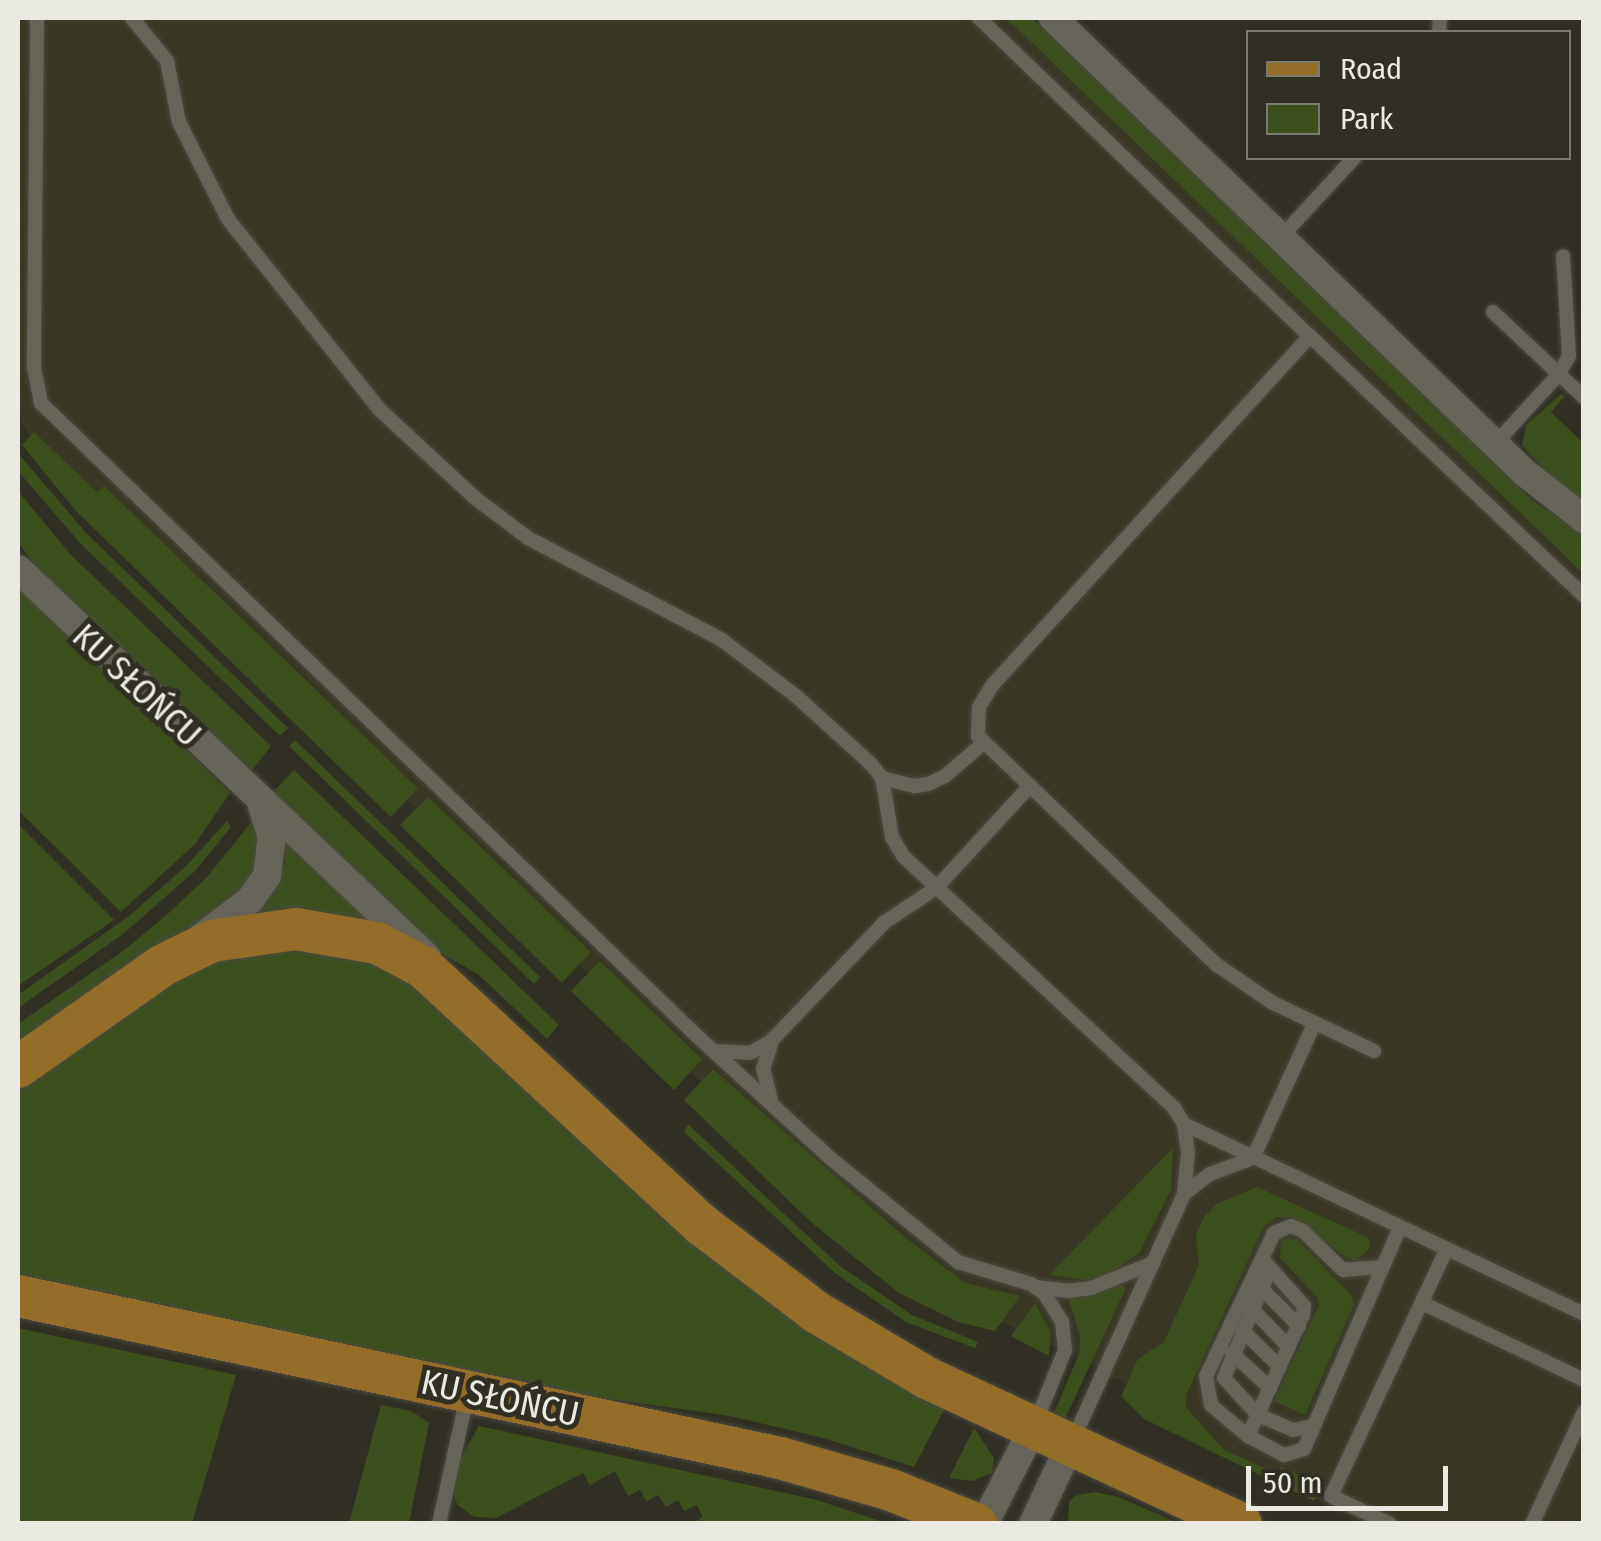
<!DOCTYPE html>
<meta charset="utf-8">
<style>
body{margin:0}
#map{position:relative;width:1601px;height:1541px;overflow:hidden;background:#312f24;font-family:"Fira Sans Condensed",sans-serif}
div>[style]{position:absolute}
[style*='--x']{left:calc(var(--x)*1px);top:calc(var(--y)*1px);width:calc(var(--w)*1px);rotate:calc(var(--a)*1deg)}
.built>*{inset:0;background:#3a3725}
.green>*{inset:0;background:#3c501e}
.roads{filter:drop-shadow(0 0 2px #4b4a40) drop-shadow(0 0 2px #4b4a40)}
.service>*{height:14px;margin:-7px;padding:0 7px;transform-origin:7px;border-radius:7px;background:#666458}
.minor>*{height:28px;margin:-14px;padding:0 14px;transform-origin:14px;border-radius:14px;background:#666458}
.primary>*{height:42px;margin:-21px;padding:0 21px;transform-origin:21px;border-radius:21px;background:#946e28}
span{translate:-50% -50%;white-space:nowrap;text-align:center;line-height:1.15;-webkit-text-stroke:10px #312f24;paint-order:stroke}
.street-label{font-size:35px;color:#ebeae2}
.frame{position:absolute;inset:0;border:20px solid #ebeae2;pointer-events:none}
.legend{position:absolute;left:1246px;top:30px;width:325px;height:130px;box-sizing:border-box;background:#312f24;border:2px solid #7b7a70;margin:0;padding:12px 18px;list-style:none;font-size:30px;color:#ebeae2}
.legend li{display:flex;align-items:center;gap:20px;height:50px}
.legend b{width:50px;border:2px solid #7b7a70}
.scale{position:absolute;left:1246px;top:1466px;width:202px;height:45px;box-sizing:border-box;border:5px solid #ebeae2;border-top:0;padding-left:12px;font-size:30px;line-height:35px;white-space:nowrap;color:#ebeae2;-webkit-text-stroke:8px #312f24;paint-order:stroke}
</style>
<div id="map">
<div class="built">
<i style="clip-path:polygon(21px 18px,1020px 18px,1583px 556px,1583px 1523px,1365px 1523px,1155px 1421px,1163px 1402px,961px 1301px,751px 1130px,33px 440px,22px 423px,18px 394px)"></i>
</div>
<div class="green">
<i style="clip-path:polygon(1006px 18px,1032px 18px,1533px 501px,1583px 534px,1583px 573px)"></i>
<i style="clip-path:polygon(1561px 394px,1565px 396px,1551px 412px,1583px 443px,1583px 501px,1556px 482px,1522px 445px,1526px 425px)"></i>
<i style="clip-path:polygon(34px 432px,97px 492px,104px 486px,418px 788px,391px 817px,76px 511px,22px 445px)"></i>
<i style="clip-path:polygon(18px 453px,86px 533px,288px 728px,280px 736px,80px 543px,18px 471px)"></i>
<i style="clip-path:polygon(18px 491px,70px 554px,271px 746px,250px 773px,37px 568px,18px 542px)"></i>
<i style="clip-path:polygon(18px 583px,230px 793px,195px 844px,121px 912px,18px 810px)"></i>
<i style="clip-path:polygon(295px 740px,540px 977px,534px 984px,289px 746px)"></i>
<i style="clip-path:polygon(294px 770px,559px 1025px,547px 1039px,479px 975px,436px 950px,272px 793px)"></i>
<i style="clip-path:polygon(428px 797px,591px 952px,562px 983px,400px 825px)"></i>
<i style="clip-path:polygon(255px 818px,259px 826px,255px 869px,238px 892px,18px 1049px,18px 1024px,127px 948px,171px 911px,207px 877px)"></i>
<i style="clip-path:polygon(227px 821px,231px 827px,195px 871px,123px 934px,18px 1008px,18px 995px,129px 916px,185px 867px)"></i>
<i style="clip-path:polygon(18px 824px,114px 920px,18px 986px)"></i>
<i style="clip-path:polygon(285px 837px,382px 928px,241px 917px,278px 882px,285px 861px)"></i>
<i style="clip-path:polygon(275px 944px,396px 968px,947px 1404px,914px 1467px,827px 1439px,730px 1416px,590px 1396px,18px 1280px,18px 1085px,171px 976px)"></i>
<i style="clip-path:polygon(600px 961px,702px 1059px,674px 1090px,571px 991px)"></i>
<i style="clip-path:polygon(713px 1069px,906px 1238px,965px 1283px,1020px 1296px,995px 1331px,958px 1322px,899px 1293px,811px 1222px,684px 1100px)"></i>
<i style="clip-path:polygon(688px 1124px,840px 1266px,912px 1315px,978px 1342px,975px 1348px,906px 1322px,835px 1273px,684px 1132px)"></i>
<i style="clip-path:polygon(1173px 1148px,1171px 1190px,1139px 1253px,1104px 1277px,1086px 1280px,1049px 1275px)"></i>
<i style="clip-path:polygon(1257px 1187px,1369px 1238px,1369px 1249px,1356px 1261px,1347px 1258px,1292px 1217px,1278px 1217px,1264px 1226px,1186px 1395px,1186px 1407px,1223px 1449px,1277px 1474px,1282px 1467px,1303px 1477px,1299px 1484px,1318px 1494px,1314px 1501px,1144px 1419px,1121px 1396px,1138px 1359px,1164px 1342px,1199px 1265px,1196px 1234px,1204px 1217px,1218px 1203px)"></i>
<i style="clip-path:polygon(1288px 1238px,1297px 1239px,1352px 1296px,1354px 1305px,1305px 1415px,1274px 1401px,1319px 1305px,1317px 1297px,1280px 1258px,1281px 1242px)"></i>
<i style="clip-path:polygon(1123px 1285px,1125px 1290px,1065px 1419px,1053px 1415px,1079px 1354px,1080px 1336px,1068px 1297px)"></i>
<i style="clip-path:polygon(1035px 1303px,1051px 1332px,1049px 1356px,1011px 1336px)"></i>
<i style="clip-path:polygon(18px 1328px,236px 1375px,192px 1523px,18px 1523px)"></i>
<i style="clip-path:polygon(381px 1405px,411px 1411px,429px 1423px,409px 1523px,349px 1523px)"></i>
<i style="clip-path:polygon(479px 1426px,817px 1500px,886px 1523px,693px 1523px,703px 1517px,697px 1505px,684px 1511px,678px 1500px,666px 1507px,658px 1495px,646px 1501px,640px 1490px,628px 1496px,615px 1471px,590px 1485px,583px 1473px,496px 1518px,474px 1517px,457px 1504px,452px 1488px,463px 1454px)"></i>
<i style="clip-path:polygon(974px 1428px,994px 1458px,992px 1473px,973px 1481px,949px 1478px)"></i>
<i style="clip-path:polygon(1094px 1492px,1119px 1497px,1178px 1523px,1068px 1523px,1069px 1502px,1075px 1496px)"></i>
</div>
<div class="roads">
<div class="service">
<i style="--x:37;--y:18;--w:349;--a:90.5"></i>
<i style="--x:34;--y:367;--w:37;--a:79"></i>
<i style="--x:41;--y:403;--w:912;--a:43.98"></i>
<i style="--x:697;--y:1036;--w:179;--a:42.5"></i>
<i style="--x:829;--y:1157;--w:166;--a:39.1"></i>
<i style="--x:958;--y:1262;--w:76;--a:16.8"></i>
<i style="--x:1031;--y:1284;--w:16;--a:35"></i>
<i style="--x:1044;--y:1293;--w:34;--a:58"></i>
<i style="--x:1062;--y:1322;--w:28;--a:84"></i>
<i style="--x:1065;--y:1350;--w:80;--a:112.1"></i>
<i style="--x:132;--y:18;--w:55;--a:50.9"></i>
<i style="--x:167;--y:61;--w:62;--a:78.9"></i>
<i style="--x:179;--y:122;--w:109;--a:63.2"></i>
<i style="--x:228;--y:219;--w:243;--a:51.5"></i>
<i style="--x:379;--y:409;--w:131;--a:42.8"></i>
<i style="--x:475;--y:498;--w:66;--a:37"></i>
<i style="--x:528;--y:538;--w:219;--a:27.7"></i>
<i style="--x:722;--y:640;--w:93;--a:37.1"></i>
<i style="--x:796;--y:696;--w:101;--a:42.2"></i>
<i style="--x:871;--y:764;--w:18;--a:52"></i>
<i style="--x:882;--y:778;--w:60;--a:80.4"></i>
<i style="--x:892;--y:837;--w:22;--a:60"></i>
<i style="--x:903;--y:856;--w:370;--a:42.9"></i>
<i style="--x:1174;--y:1108;--w:19;--a:58"></i>
<i style="--x:1184;--y:1124;--w:29;--a:82"></i>
<i style="--x:1188;--y:1153;--w:41;--a:95.6"></i>
<i style="--x:979;--y:18;--w:459;--a:43.9"></i>
<i style="--x:1310;--y:336;--w:471;--a:132.3"></i>
<i style="--x:993;--y:684;--w:27;--a:121"></i>
<i style="--x:979;--y:707;--w:29;--a:92"></i>
<i style="--x:978;--y:736;--w:331;--a:43.8"></i>
<i style="--x:1217;--y:965;--w:68;--a:34.2"></i>
<i style="--x:1273;--y:1003;--w:112;--a:25.4"></i>
<i style="--x:1439;--y:32;--w:14;--a:-86"></i>
<i style="--x:1281;--y:237;--w:108;--a:-47.3"></i>
<i style="--x:1493;--y:312;--w:91;--a:43.2"></i>
<i style="--x:1559;--y:374;--w:21;--a:-61"></i>
<i style="--x:1569;--y:356;--w:100;--a:-93.4"></i>
<i style="--x:1310;--y:336;--w:378;--a:43.5"></i>
<i style="--x:1495;--y:444;--w:95;--a:-47.6"></i>
<i style="--x:1559;--y:374;--w:34;--a:43"></i>
<i style="--x:882;--y:778;--w:34;--a:14"></i>
<i style="--x:915;--y:786;--w:13;--a:-9"></i>
<i style="--x:928;--y:784;--w:19;--a:-25"></i>
<i style="--x:945;--y:776;--w:48;--a:-40.7"></i>
<i style="--x:715;--y:1051;--w:35;--a:3"></i>
<i style="--x:750;--y:1053;--w:23;--a:-29"></i>
<i style="--x:771;--y:1100;--w:32;--a:-104"></i>
<i style="--x:763;--y:1069;--w:32;--a:-72"></i>
<i style="--x:773;--y:1039;--w:162;--a:-46.3"></i>
<i style="--x:885;--y:922;--w:61;--a:-33.7"></i>
<i style="--x:936;--y:888;--w:136;--a:-47.4"></i>
<i style="--x:1184;--y:1124;--w:443;--a:25.4"></i>
<i style="--x:1382;--y:1267;--w:39;--a:176"></i>
<i style="--x:1343;--y:1270;--w:56;--a:-135.7"></i>
<i style="--x:1303;--y:1231;--w:13;--a:-157"></i>
<i style="--x:1291;--y:1226;--w:18;--a:158"></i>
<i style="--x:1274;--y:1233;--w:158;--a:115.4"></i>
<i style="--x:1206;--y:1376;--w:29;--a:80"></i>
<i style="--x:1211;--y:1405;--w:48;--a:40"></i>
<i style="--x:1248;--y:1436;--w:41;--a:27.8"></i>
<i style="--x:1284;--y:1455;--w:21;--a:-17"></i>
<i style="--x:1304;--y:1449;--w:240;--a:-66.6"></i>
<i style="--x:1270;--y:1269;--w:118;--a:112.9"></i>
<i style="--x:1224;--y:1378;--w:50;--a:47.4"></i>
<i style="--x:1258;--y:1415;--w:38;--a:23"></i>
<i style="--x:1293;--y:1430;--w:21;--a:-11"></i>
<i style="--x:1036;--y:1287;--w:31;--a:7"></i>
<i style="--x:1067;--y:1291;--w:24;--a:-7"></i>
<i style="--x:1091;--y:1288;--w:67;--a:-22"></i>
<i style="--x:1261;--y:1288;--w:54;--a:45"></i>
<i style="--x:1422;--y:1303;--w:179;--a:25.4"></i>
<i style="--x:1252;--y:1309;--w:53;--a:45.8"></i>
<i style="--x:1242;--y:1330;--w:53;--a:44.2"></i>
<i style="--x:1232;--y:1353;--w:52;--a:42.6"></i>
<i style="--x:1248;--y:1436;--w:133;--a:-65.6"></i>
<i style="--x:1303;--y:1315;--w:9;--a:-84"></i>
<i style="--x:1304;--y:1306;--w:59;--a:-131.6"></i>
<i style="--x:1072;--y:1442;--w:272;--a:-65.7"></i>
<i style="--x:1184;--y:1194;--w:33;--a:-38"></i>
<i style="--x:1210;--y:1174;--w:46;--a:-20.4"></i>
<i style="--x:1253;--y:1158;--w:147;--a:-65.5"></i>
<i style="--x:439;--y:1524;--w:130;--a:-77.6"></i>
<i style="--x:1390;--y:1524;--w:65;--a:-154.6"></i>
<i style="--x:1331;--y:1496;--w:271;--a:-64.9"></i>
<i style="--x:1532;--y:1524;--w:123;--a:-65.1"></i>
</div>
<div class="minor">
<i style="--x:1053;--y:18;--w:656;--a:43.95"></i>
<i style="--x:1525;--y:473;--w:75;--a:37.9"></i>
<i style="--x:18;--y:569;--w:564;--a:43.49"></i>
<i style="--x:200;--y:938;--w:63;--a:-37.2"></i>
<i style="--x:250;--y:900;--w:29;--a:-55"></i>
<i style="--x:267;--y:876;--w:39;--a:-83"></i>
<i style="--x:272;--y:837;--w:35;--a:-108"></i>
<i style="--x:984;--y:1524;--w:108;--a:-63"></i>
<i style="--x:1033;--y:1524;--w:87;--a:-64.9"></i>
</div>
<div class="primary">
<i style="--x:18;--y:1067;--w:177;--a:-35.1"></i>
<i style="--x:163;--y:965;--w:55;--a:-26.1"></i>
<i style="--x:212;--y:941;--w:85;--a:-8.1"></i>
<i style="--x:296;--y:929;--w:82;--a:9.8"></i>
<i style="--x:377;--y:943;--w:52;--a:27.6"></i>
<i style="--x:423;--y:967;--w:380;--a:42.8"></i>
<i style="--x:702;--y:1225;--w:143;--a:37.3"></i>
<i style="--x:816;--y:1312;--w:129;--a:30.7"></i>
<i style="--x:927;--y:1378;--w:346;--a:24.9"></i>
<i style="--x:18;--y:1296;--w:779;--a:12"></i>
<i style="--x:780;--y:1458;--w:116;--a:16.1"></i>
<i style="--x:891;--y:1490;--w:92;--a:21.8"></i>
</div>
</div>
<div class="street-label">
<span style="left:137px;top:685px;rotate:43deg">KU SŁOŃCU</span>
<span style="left:500px;top:1398px;rotate:12deg">KU SŁOŃCU</span>
</div>
<div class="frame"></div>
<ul class="legend">
<li><b style="height:12px;background:#946e28"></b>Road</li>
<li><b style="height:28px;background:#3c501e"></b>Park</li>
</ul>
<div class="scale">50 m</div>
</div>
